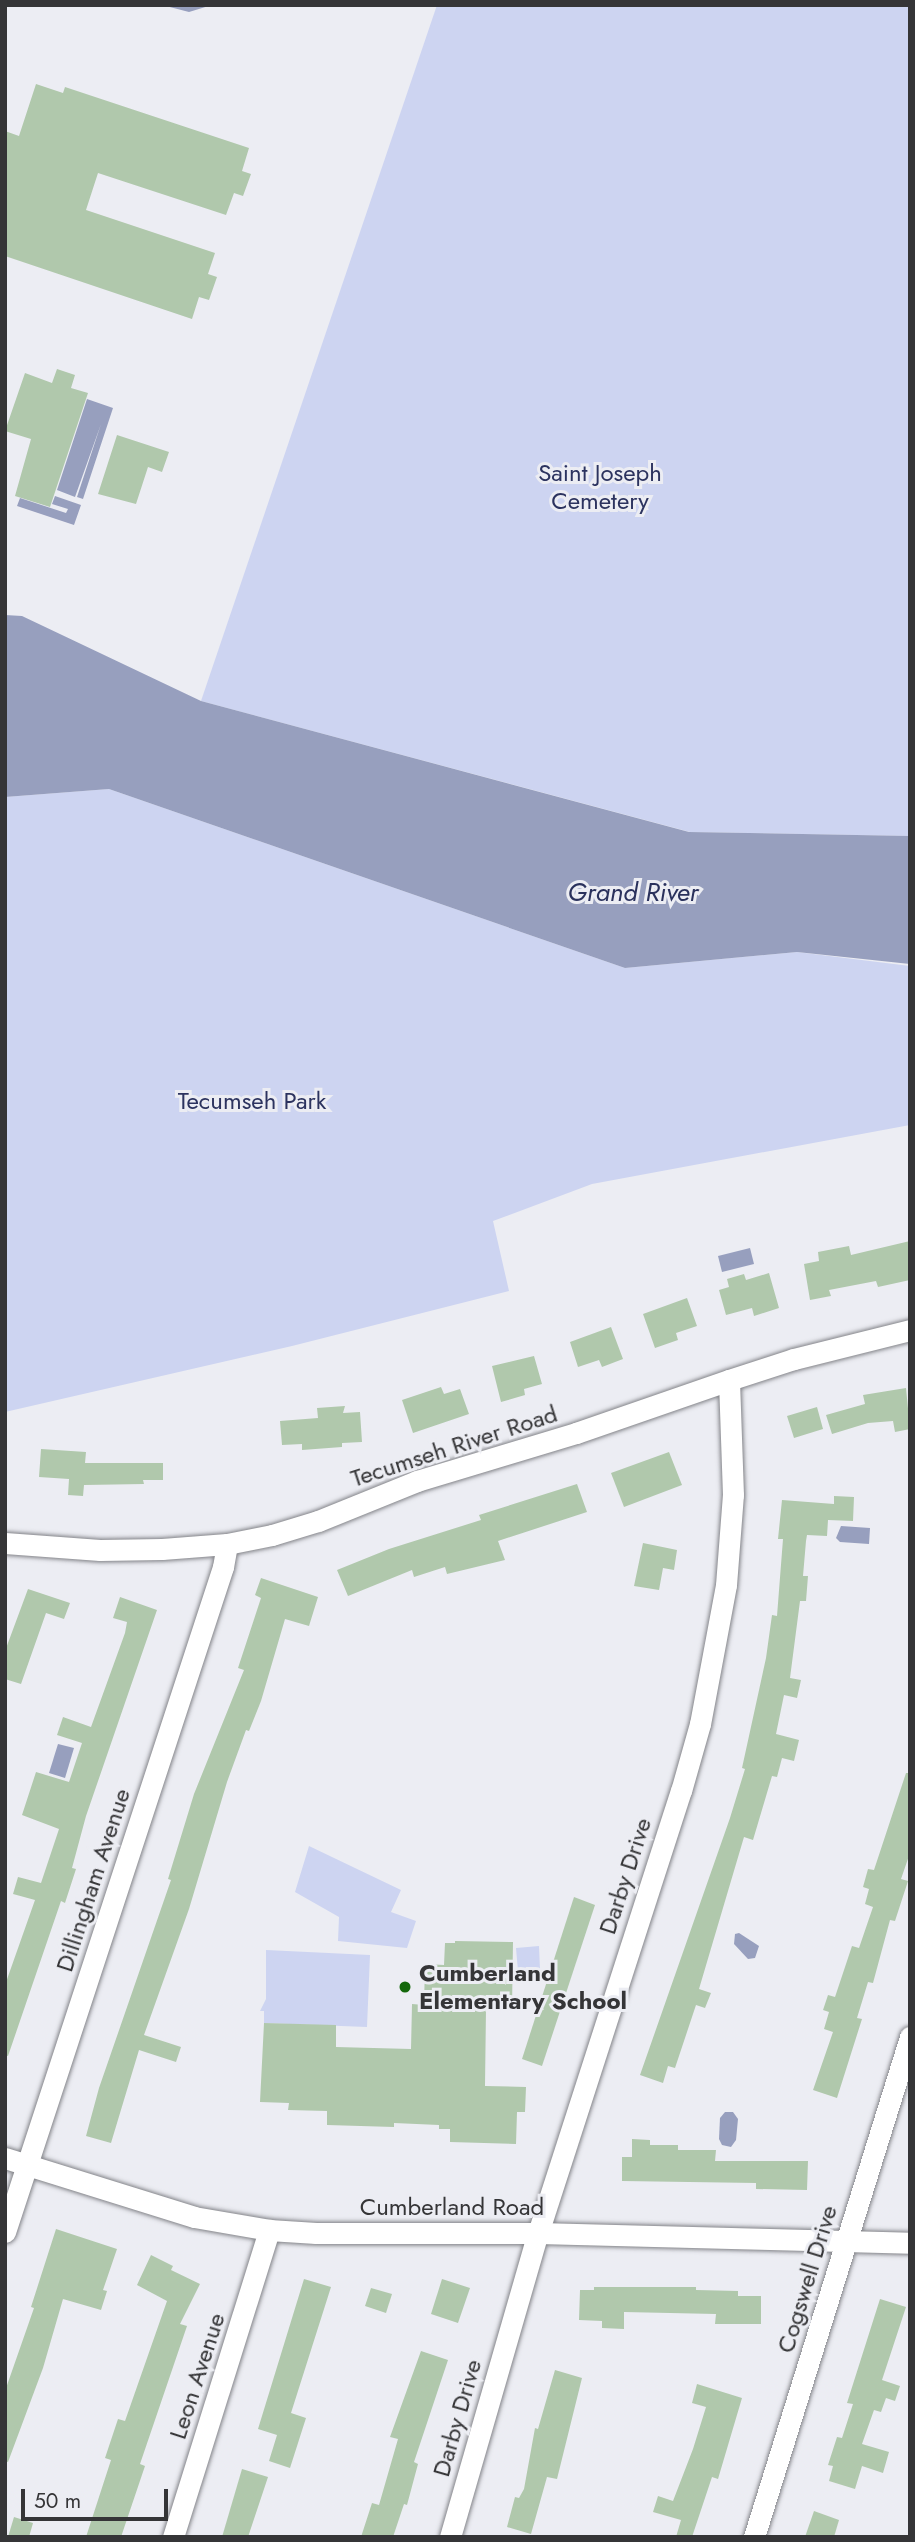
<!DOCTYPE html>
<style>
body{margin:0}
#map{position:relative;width:915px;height:2542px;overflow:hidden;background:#ecedf3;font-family:Jost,sans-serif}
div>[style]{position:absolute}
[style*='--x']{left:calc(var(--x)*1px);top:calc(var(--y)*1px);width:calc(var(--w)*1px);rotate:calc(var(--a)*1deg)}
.green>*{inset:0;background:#cdd4f1}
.water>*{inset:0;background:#979fbe}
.building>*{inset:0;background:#b0c8ac}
.roads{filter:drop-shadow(0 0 2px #838489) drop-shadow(0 0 2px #838489)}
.minor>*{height:21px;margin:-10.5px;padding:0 10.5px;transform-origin:10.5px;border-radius:10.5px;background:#fff}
.dots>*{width:19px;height:19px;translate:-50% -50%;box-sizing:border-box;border:4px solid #ecedf3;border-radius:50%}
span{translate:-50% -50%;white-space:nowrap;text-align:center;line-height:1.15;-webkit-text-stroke:6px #ecedf3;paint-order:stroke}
.park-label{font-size:24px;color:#2c335f}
.street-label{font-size:24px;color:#353537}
.poi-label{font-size:24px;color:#353537;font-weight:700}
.left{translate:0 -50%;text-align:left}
.water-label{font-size:26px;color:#2a315c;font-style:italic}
.frame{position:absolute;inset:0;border:7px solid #353537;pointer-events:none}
.scale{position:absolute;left:21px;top:2489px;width:147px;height:32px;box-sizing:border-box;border:4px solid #353537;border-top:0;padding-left:9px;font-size:21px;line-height:24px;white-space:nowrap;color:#353537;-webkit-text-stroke:5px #ecedf3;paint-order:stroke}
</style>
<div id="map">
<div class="green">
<i style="clip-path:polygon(437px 5px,910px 5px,910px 836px,690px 832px,201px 701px)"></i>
<i style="clip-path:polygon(109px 789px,625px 968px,797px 952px,910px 966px,910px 1125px,592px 1184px,493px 1221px,509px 1291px,292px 1346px,5px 1412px,5px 797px)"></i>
<i style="clip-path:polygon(309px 1846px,401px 1890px,391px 1912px,416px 1921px,407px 1948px,338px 1941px,339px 1917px,295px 1892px)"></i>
<i style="clip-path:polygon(539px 1946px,540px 1970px,518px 1971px,516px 1948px)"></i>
<i style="clip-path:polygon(266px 1950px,370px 1955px,367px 2027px,264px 2023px,264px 2011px,260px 2011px,266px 1999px)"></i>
</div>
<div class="water">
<i style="clip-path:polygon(162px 5px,212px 5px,189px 12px)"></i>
<i style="clip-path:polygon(87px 399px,113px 408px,83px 499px,77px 497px,101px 424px,75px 497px,57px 490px)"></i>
<i style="clip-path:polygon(55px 496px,81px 505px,74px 525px,17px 506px,20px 498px,66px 513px,68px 509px,52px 504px)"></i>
<i style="clip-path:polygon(5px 615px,22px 616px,201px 701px,689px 832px,910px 836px,910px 964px,797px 952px,625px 968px,109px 789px,5px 797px)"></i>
<i style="clip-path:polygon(750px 1248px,754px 1264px,722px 1272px,718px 1256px)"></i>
<i style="clip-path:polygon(841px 1526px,870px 1528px,869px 1544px,840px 1542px,836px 1538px)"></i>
<i style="clip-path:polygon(58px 1744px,74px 1748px,65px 1778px,49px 1773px)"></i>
<i style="clip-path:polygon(739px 1933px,759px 1946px,755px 1958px,748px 1959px,734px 1944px,735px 1934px)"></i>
<i style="clip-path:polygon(725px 2112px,733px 2112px,738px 2119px,736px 2140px,731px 2147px,722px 2145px,719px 2139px,720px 2118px)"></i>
</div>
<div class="building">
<i style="clip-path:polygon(36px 84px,63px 93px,65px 87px,249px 148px,242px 171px,251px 174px,243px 196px,234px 193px,226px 215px,98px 173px,86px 210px,215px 253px,208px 274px,217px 277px,209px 300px,199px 297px,192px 319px,5px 256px,5px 131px,19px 136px)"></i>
<i style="clip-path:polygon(57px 369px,75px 375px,71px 388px,88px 393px,50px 507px,15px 496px,31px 439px,5px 431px,25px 373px,52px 383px)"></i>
<i style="clip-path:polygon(117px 435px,169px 452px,162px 472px,148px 467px,136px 504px,98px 494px)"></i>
<i style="clip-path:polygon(910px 1241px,910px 1280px,878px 1287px,876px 1281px,829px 1290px,831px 1296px,810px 1300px,804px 1264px,819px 1261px,818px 1252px,849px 1246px,851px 1255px)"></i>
<i style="clip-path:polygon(769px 1273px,779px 1308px,754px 1316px,752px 1308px,726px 1315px,719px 1290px,729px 1287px,727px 1279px,744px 1274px,746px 1280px)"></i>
<i style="clip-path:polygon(687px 1298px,697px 1326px,676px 1333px,678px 1340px,655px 1348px,643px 1314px)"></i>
<i style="clip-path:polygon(611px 1327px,623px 1359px,602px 1367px,599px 1360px,578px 1367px,570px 1342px)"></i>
<i style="clip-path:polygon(534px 1356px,542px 1384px,524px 1389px,525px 1395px,501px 1402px,492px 1366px)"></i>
<i style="clip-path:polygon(441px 1387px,444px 1394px,460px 1389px,469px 1414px,413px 1433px,402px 1400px)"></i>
<i style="clip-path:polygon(906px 1388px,910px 1429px,895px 1432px,893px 1421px,868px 1423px,832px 1434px,826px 1415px,865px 1404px,863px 1395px)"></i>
<i style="clip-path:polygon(345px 1406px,343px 1413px,360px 1412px,362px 1442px,342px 1443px,342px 1447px,302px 1450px,302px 1444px,282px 1445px,280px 1421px,318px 1418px,317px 1408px)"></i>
<i style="clip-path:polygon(817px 1407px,823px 1429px,794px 1438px,787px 1416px)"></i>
<i style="clip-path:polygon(41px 1449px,86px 1452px,85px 1463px,163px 1463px,163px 1480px,143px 1480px,144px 1484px,84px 1485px,83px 1496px,68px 1495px,69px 1479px,39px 1477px)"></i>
<i style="clip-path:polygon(669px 1452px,682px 1485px,624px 1507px,611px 1473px)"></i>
<i style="clip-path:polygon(577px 1484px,587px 1512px,498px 1541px,505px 1560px,447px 1574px,445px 1567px,414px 1577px,412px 1570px,348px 1596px,337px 1570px,389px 1549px,481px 1520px,479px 1515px)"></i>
<i style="clip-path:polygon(834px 1496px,854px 1497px,853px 1521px,828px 1520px,827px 1536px,807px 1535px,806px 1541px,803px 1576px,808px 1576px,806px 1601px,800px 1601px,790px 1678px,801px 1680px,797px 1698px,784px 1695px,776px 1734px,799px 1740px,794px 1761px,782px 1758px,777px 1777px,772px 1776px,753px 1840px,744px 1837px,699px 1989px,711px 1993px,705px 2008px,696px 2005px,675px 2068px,668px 2066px,663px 2083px,640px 2075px,730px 1818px,745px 1769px,742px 1768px,766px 1658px,772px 1615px,777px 1616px,783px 1539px,778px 1539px,782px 1500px,834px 1504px)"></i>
<i style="clip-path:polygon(643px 1543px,677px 1550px,674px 1570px,663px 1568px,659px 1590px,634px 1586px)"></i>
<i style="clip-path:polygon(261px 1578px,318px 1597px,309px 1626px,285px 1619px,261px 1701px,249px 1731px,246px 1730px,227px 1782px,189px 1909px,144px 2035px,181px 2047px,176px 2062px,139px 2050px,111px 2143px,86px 2136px,99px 2088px,171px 1880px,168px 1879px,194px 1794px,244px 1670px,238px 1668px,261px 1598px,255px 1595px)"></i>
<i style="clip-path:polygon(28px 1589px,70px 1603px,64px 1619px,46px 1613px,21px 1684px,5px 1679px,5px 1651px)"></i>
<i style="clip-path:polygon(120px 1597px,157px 1610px,86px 1816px,72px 1868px,76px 1869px,65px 1903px,61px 1901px,8px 2056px,5px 2055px,5px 1985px,35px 1900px,13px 1894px,18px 1877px,41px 1883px,59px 1829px,22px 1815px,36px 1772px,69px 1782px,82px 1743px,57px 1735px,63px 1717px,91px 1727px,125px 1633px,127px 1622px,113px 1618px)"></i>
<i style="clip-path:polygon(906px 1773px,910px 1773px,910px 1853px,901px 1879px,908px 1881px,895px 1921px,890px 1920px,873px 1983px,868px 1982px,857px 2018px,862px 2019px,837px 2098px,813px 2090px,833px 2032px,824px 2029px,829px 2012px,823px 2010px,828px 1995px,835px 1997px,852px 1946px,859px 1948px,873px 1907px,865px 1904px,869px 1889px,863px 1887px,868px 1869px,874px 1870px)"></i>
<i style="clip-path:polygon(574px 1897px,595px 1905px,542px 2066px,522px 2059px)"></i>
<i style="clip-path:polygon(455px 1941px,513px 1942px,512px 2009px,486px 2009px,485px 2086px,526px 2087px,525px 2112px,517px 2112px,516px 2144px,450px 2142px,450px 2129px,439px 2129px,439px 2125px,394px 2123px,394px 2127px,327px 2125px,327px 2111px,288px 2110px,289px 2103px,260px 2102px,264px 2023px,336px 2025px,336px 2047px,411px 2049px,412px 2004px,424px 2005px,425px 1964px,444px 1965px,445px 1943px,455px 1943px)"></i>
<i style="clip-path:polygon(632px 2139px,650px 2140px,650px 2145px,678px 2145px,678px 2150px,716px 2150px,715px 2161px,808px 2161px,807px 2190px,756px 2189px,756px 2183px,622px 2181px,622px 2157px,632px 2157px)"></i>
<i style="clip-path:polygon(56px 2229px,117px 2249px,103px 2290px,107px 2291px,101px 2310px,63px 2299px,43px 2368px,8px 2462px,5px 2461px,5px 2391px,34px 2308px,31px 2307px)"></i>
<i style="clip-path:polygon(151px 2255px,173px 2266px,171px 2270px,200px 2284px,180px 2324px,187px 2326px,140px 2464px,145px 2466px,121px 2537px,86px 2537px,111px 2460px,105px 2458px,118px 2419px,125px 2421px,167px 2301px,137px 2285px)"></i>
<i style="clip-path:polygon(304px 2279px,331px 2287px,291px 2413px,306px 2418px,290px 2468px,269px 2461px,277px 2435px,258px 2429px)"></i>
<i style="clip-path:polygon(442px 2279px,470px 2288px,458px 2323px,431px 2314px)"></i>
<i style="clip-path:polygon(594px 2287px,696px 2287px,696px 2290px,738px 2291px,738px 2296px,761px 2296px,761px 2324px,715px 2324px,716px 2314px,624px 2312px,624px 2329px,602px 2328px,602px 2321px,579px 2320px,580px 2290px,594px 2290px)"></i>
<i style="clip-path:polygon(371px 2288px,392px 2294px,386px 2313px,365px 2306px)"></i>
<i style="clip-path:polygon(880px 2299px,906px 2307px,882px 2380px,900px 2386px,895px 2401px,886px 2398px,881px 2412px,874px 2410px,862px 2444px,889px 2452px,883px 2473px,862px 2466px,855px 2489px,829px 2481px,833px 2466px,828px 2465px,837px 2437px,842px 2438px,853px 2404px,847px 2403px)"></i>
<i style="clip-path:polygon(421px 2351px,448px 2360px,414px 2462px,418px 2464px,407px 2505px,404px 2504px,393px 2537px,361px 2537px,372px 2503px,379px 2505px,398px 2439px,390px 2437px)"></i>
<i style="clip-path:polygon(555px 2370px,582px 2378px,557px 2479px,547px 2477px,531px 2534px,507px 2527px,515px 2497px,519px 2498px,524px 2489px,535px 2428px,538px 2429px)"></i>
<i style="clip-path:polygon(697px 2384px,742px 2398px,718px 2479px,712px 2477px,692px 2537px,676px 2537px,681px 2520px,653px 2512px,658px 2496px,673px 2501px,693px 2449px,706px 2407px,692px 2403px)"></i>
<i style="clip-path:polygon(242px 2469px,268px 2477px,248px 2537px,222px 2537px)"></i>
<i style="clip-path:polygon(814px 2511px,839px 2520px,834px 2537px,805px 2537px)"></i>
<i style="clip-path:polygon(14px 2517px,33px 2523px,29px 2537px,8px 2537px)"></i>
</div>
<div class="roads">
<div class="minor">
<i style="--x:5;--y:1543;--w:95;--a:4.2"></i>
<i style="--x:100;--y:1550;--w:62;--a:-0.9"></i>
<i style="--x:162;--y:1549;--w:65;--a:-4.4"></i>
<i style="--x:227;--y:1544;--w:46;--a:-11.3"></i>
<i style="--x:272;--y:1535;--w:48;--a:-16.9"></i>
<i style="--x:318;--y:1521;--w:107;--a:-22"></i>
<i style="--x:417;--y:1481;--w:166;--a:-16.8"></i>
<i style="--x:576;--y:1433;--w:162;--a:-19.1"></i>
<i style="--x:729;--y:1380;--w:68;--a:-17.9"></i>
<i style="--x:794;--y:1359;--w:120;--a:-14"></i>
<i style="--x:5;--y:2158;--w:198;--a:17.3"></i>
<i style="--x:194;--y:2217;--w:76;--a:9.8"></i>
<i style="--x:269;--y:2230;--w:47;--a:3.7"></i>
<i style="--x:316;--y:2233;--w:222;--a:0"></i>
<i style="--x:538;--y:2233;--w:372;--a:1.5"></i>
<i style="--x:5;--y:2232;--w:700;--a:-71.85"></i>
<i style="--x:223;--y:1567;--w:23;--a:-80"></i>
<i style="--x:173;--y:2537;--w:322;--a:-72.6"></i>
<i style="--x:450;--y:2537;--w:316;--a:-73.9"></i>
<i style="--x:538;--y:2233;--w:465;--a:-72.1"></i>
<i style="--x:681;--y:1791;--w:70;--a:-74.2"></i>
<i style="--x:700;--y:1724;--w:141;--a:-79.4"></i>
<i style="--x:726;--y:1585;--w:90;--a:-85.6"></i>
<i style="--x:733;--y:1495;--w:115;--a:-92"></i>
<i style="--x:754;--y:2537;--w:524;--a:-72.67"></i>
</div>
</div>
<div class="dots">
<i style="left:405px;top:1987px;background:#14680b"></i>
</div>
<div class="park-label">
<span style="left:600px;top:487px">Saint Joseph<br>Cemetery</span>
<span style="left:252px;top:1101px">Tecumseh Park</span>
</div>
<div class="street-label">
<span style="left:454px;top:1446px;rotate:-18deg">Tecumseh River Road</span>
<span style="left:625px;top:1876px;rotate:-72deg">Darby Drive</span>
<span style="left:93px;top:1880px;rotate:-72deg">Dillingham Avenue</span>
<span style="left:452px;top:2207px">Cumberland Road</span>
<span style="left:807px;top:2279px;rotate:-73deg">Cogswell Drive</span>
<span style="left:197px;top:2376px;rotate:-72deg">Leon Avenue</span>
<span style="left:457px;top:2418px;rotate:-74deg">Darby Drive</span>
</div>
<div class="poi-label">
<span class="left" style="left:419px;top:1987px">Cumberland<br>Elementary School</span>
</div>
<div class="water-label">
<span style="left:633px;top:893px">Grand River</span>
</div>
<div class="frame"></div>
<div class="scale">50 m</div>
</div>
